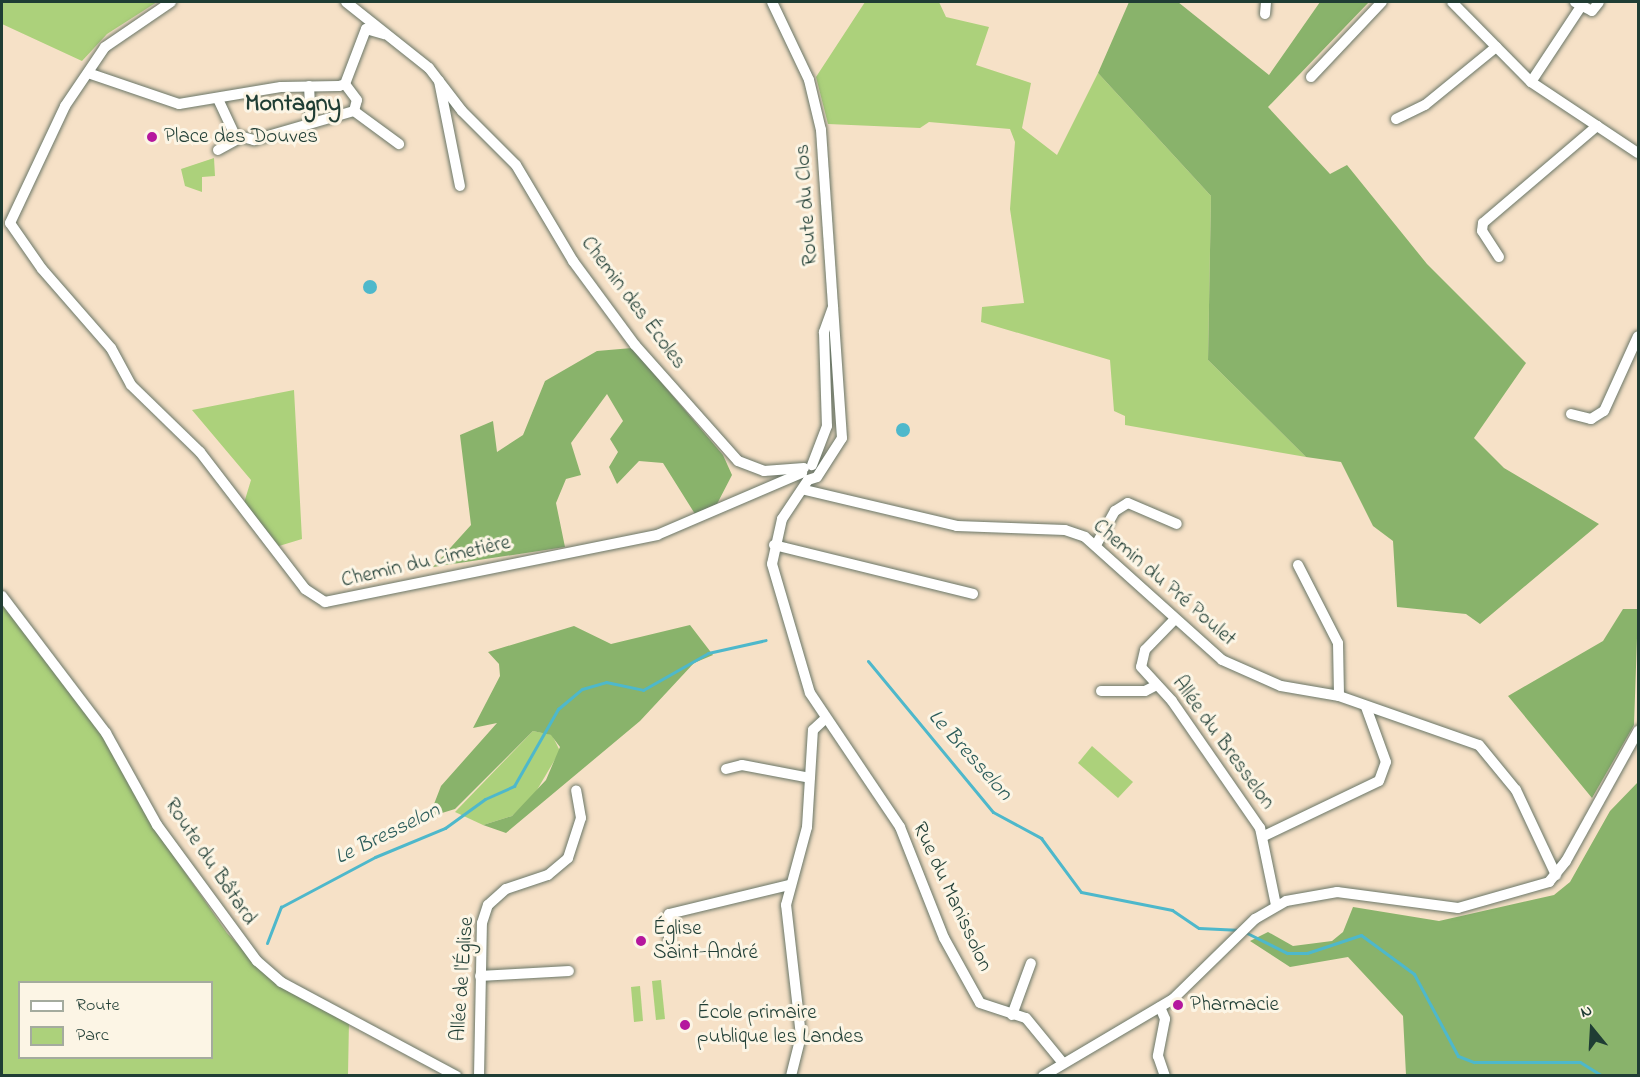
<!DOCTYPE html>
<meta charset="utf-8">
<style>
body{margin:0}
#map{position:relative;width:1640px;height:1077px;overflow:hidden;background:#f6e1c7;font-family:"Indie Flower",sans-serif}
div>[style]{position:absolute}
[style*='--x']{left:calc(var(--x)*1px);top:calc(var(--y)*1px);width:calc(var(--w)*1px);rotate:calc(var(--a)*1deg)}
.green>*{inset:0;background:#acd17b}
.forest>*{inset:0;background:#89b36b}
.water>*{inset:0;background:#4eb8cb}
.round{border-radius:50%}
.stream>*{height:3px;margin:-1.5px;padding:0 1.5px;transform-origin:1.5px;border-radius:1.5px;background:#4eb8cb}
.roads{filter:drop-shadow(0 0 2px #6a7667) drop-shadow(0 0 2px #6a7667)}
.minor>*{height:10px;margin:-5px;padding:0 5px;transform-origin:5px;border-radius:5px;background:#fff}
.dots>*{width:16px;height:16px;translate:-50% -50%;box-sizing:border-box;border:3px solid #fcf5e5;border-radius:50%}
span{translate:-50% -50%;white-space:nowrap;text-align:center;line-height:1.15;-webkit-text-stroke:6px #fcf5e5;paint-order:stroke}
.poi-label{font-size:21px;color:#1f3d34}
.left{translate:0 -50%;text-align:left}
.street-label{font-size:21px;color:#1f3d34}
.water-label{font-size:22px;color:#2b5c5a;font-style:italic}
.quarter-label{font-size:24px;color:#1f3d34;font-weight:700}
.frame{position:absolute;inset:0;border:3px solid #1f3d34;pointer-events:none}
.legend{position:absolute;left:18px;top:981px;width:195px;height:78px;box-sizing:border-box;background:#fcf5e5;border:2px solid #a4ab9e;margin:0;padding:8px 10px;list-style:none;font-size:18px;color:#1f3d34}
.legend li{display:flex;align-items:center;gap:12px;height:30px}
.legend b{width:30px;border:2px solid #a4ab9e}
.north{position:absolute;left:1562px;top:999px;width:60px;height:60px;-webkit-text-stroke:4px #fcf5e5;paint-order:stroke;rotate:342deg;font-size:16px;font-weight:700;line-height:24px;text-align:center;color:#1f3d34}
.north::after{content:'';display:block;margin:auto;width:21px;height:27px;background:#1f3d34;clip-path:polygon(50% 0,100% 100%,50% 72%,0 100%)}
</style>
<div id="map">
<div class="green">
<i style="clip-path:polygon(2px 2px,157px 2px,107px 34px,82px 61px,2px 24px)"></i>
<i style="clip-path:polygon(865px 2px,939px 2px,946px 17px,989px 27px,976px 65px,1031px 83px,1022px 128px,1057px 155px,1098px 73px,1211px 196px,1208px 360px,1306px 457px,1125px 425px,1125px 416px,1114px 411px,1110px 360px,981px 322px,982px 307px,1024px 303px,1010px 209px,1015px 142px,1010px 129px,929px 122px,920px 128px,828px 124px,816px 77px)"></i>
<i style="clip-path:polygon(214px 158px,215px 176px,202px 177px,202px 192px,185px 186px,181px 169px)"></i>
<i style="clip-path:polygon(294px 390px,302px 539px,279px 546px,244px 503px,251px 480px,192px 410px)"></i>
<i style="clip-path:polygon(evenodd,2px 603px,103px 735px,155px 829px,227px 933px,276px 984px,349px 1021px,348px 1075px,2px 1075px,2px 603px,20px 982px,212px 982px,212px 1058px,20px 1058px,20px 982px)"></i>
<i style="clip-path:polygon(533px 731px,552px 735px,560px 751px,534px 795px,512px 816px,483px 825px,455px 812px)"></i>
<i style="clip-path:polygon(1092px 746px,1133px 782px,1118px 798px,1078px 763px)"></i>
<i style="clip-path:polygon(661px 980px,665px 1019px,656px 1020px,652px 981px)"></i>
<i style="clip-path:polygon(640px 986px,643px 1021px,634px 1022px,631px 987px)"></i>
</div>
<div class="forest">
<i style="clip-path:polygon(1129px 2px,1178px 2px,1269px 75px,1320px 2px,1369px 2px,1268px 107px,1330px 174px,1347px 165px,1427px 264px,1526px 363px,1474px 438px,1504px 468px,1599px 524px,1480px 624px,1466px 614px,1397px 607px,1393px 541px,1373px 526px,1341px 462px,1306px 457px,1208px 360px,1211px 196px,1098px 73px)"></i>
<i style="clip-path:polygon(632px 348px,723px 455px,732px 475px,717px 504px,695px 514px,663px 463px,639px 461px,617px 484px,609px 467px,618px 452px,610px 439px,623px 421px,607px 394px,571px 443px,581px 475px,566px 479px,556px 503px,565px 547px,433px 567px,471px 525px,460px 435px,493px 421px,497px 452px,523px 435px,545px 381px,597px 351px)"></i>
<i style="clip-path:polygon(1623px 609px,1638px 609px,1634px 725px,1592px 798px,1508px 696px,1603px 641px)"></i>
<i style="clip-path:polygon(690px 625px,713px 655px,694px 663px,640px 721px,506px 833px,483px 825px,512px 816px,546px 780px,560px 747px,551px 735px,533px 731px,455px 809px,429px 817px,441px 786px,497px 723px,473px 728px,500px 676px,499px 664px,488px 652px,574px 626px,611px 644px)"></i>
<i style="clip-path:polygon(1638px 782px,1638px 1075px,1406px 1075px,1403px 1016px,1348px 957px,1290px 967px,1250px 941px,1268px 932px,1293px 946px,1332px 941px,1343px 932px,1353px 907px,1439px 921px,1554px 895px,1570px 882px,1610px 811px)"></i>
</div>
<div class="water">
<i class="round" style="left:363px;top:280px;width:14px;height:14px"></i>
<i class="round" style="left:896px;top:423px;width:14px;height:14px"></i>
</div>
<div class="stream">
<i style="--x:868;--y:661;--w:196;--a:50.4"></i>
<i style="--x:993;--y:812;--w:55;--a:28.4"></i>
<i style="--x:1041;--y:838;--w:67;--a:53.5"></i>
<i style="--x:1081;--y:892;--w:93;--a:11.2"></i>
<i style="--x:1172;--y:910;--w:32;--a:34"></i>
<i style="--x:1199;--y:928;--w:42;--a:2.7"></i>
<i style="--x:1247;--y:933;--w:45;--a:26.6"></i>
<i style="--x:1287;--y:953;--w:20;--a:0"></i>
<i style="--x:1307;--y:953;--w:57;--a:-18.4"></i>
<i style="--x:1361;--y:935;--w:66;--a:36.3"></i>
<i style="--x:1414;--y:974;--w:93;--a:61.8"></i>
<i style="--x:1458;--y:1056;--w:17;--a:21"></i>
<i style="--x:1474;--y:1062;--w:106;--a:0"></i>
<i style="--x:1580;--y:1062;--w:26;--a:32"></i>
<i style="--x:267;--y:943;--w:39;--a:-69"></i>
<i style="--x:281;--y:907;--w:106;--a:-28"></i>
<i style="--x:375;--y:857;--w:76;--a:-22.5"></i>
<i style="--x:445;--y:828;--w:49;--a:-35.9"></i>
<i style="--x:485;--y:799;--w:32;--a:-24"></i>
<i style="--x:514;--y:786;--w:89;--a:-60.3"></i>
<i style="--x:558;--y:709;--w:31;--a:-40"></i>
<i style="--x:582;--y:689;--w:25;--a:-16"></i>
<i style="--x:606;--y:682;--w:38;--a:12"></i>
<i style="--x:643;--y:690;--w:75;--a:-29.6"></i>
<i style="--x:708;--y:653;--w:59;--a:-12.6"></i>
</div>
<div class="roads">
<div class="minor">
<i style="--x:346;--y:2;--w:106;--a:38.5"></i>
<i style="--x:429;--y:68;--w:54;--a:52.5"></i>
<i style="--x:462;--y:111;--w:76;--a:45"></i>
<i style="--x:516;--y:165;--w:112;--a:59.3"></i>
<i style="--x:573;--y:261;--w:104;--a:53.6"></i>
<i style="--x:635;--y:345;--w:155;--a:48.4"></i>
<i style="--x:738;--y:461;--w:28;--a:21"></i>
<i style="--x:764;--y:471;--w:40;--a:-4.3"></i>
<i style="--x:772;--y:2;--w:86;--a:64.6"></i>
<i style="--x:809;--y:80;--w:51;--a:76.5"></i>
<i style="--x:821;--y:130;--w:177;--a:86.1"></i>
<i style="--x:1452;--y:2;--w:112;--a:45.4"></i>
<i style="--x:1531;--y:82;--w:128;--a:33.6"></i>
<i style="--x:1575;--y:2;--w:19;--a:28"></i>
<i style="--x:1592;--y:11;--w:11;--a:-52"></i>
<i style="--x:1265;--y:14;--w:12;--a:-85"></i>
<i style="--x:88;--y:73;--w:96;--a:18.8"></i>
<i style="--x:179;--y:104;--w:103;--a:-9.5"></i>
<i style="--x:281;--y:87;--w:58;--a:-1"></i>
<i style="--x:339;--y:86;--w:6;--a:-18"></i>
<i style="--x:345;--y:84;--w:59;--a:-69.1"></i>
<i style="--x:366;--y:29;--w:19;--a:16"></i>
<i style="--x:1311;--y:77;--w:103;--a:-46.6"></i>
<i style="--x:439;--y:81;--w:107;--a:78.7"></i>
<i style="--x:1531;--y:82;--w:89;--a:-56.5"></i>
<i style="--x:309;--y:86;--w:36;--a:87"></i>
<i style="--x:218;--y:99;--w:40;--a:65"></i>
<i style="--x:235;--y:135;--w:20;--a:15"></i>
<i style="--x:254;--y:140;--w:104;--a:-16.2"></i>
<i style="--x:354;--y:111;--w:11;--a:-75"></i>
<i style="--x:357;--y:100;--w:20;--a:-127"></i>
<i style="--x:354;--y:111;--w:56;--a:36.3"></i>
<i style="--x:1396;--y:119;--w:32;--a:-26"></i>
<i style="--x:1425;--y:105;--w:92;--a:-39.2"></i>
<i style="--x:218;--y:150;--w:25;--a:-29"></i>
<i style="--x:10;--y:223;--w:56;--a:55.2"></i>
<i style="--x:42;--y:269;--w:105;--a:48.9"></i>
<i style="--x:111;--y:348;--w:42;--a:61.6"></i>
<i style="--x:131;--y:385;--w:96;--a:44.2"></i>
<i style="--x:200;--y:452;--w:173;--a:52.5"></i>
<i style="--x:305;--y:589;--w:24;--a:33"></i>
<i style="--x:325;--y:602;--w:339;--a:-11.4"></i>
<i style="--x:657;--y:535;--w:158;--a:-23.2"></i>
<i style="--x:10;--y:223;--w:129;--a:-64.8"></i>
<i style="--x:65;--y:106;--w:71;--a:-55.9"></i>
<i style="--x:105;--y:47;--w:80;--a:-34.3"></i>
<i style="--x:1499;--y:257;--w:31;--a:-123"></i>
<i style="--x:1482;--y:231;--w:8;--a:-83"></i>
<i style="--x:1483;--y:223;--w:150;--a:-40.4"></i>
<i style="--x:1571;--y:414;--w:21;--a:14"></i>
<i style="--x:1591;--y:419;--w:15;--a:-32"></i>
<i style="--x:1604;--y:411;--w:82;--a:-65.6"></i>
<i style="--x:808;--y:480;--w:47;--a:123.7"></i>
<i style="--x:782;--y:519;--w:46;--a:102.5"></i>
<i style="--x:772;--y:564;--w:134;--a:73.6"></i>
<i style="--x:810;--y:693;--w:161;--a:56.1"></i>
<i style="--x:900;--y:827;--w:119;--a:68.4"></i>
<i style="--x:944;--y:938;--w:74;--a:61"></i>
<i style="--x:980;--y:1003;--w:48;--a:18.1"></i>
<i style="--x:1026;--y:1018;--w:58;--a:50.6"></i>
<i style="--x:808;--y:480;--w:9;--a:-18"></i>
<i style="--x:817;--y:477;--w:46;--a:-57.3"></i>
<i style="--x:842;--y:438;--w:131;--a:-93.9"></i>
<i style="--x:833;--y:307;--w:27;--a:110"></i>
<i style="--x:824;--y:332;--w:94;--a:88.2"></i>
<i style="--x:827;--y:426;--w:42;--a:111"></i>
<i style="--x:805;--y:490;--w:156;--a:13.3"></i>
<i style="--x:957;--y:526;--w:108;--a:2.1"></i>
<i style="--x:1065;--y:530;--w:21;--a:19"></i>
<i style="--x:1085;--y:537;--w:184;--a:41.9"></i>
<i style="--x:1222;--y:660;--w:64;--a:23.8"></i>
<i style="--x:1281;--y:686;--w:59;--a:9.8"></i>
<i style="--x:1339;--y:696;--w:148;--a:19.3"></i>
<i style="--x:1479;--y:745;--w:58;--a:50.6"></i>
<i style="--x:1516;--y:790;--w:94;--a:64.8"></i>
<i style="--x:774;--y:545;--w:205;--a:13.8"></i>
<i style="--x:1096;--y:545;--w:39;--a:-61"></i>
<i style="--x:1115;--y:511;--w:15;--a:-32"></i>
<i style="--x:1128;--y:503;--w:53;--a:23.2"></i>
<i style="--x:1298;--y:565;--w:88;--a:62.9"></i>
<i style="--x:1338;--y:643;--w:53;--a:88.9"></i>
<i style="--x:2;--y:596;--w:172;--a:52.8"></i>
<i style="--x:106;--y:733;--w:105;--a:61"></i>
<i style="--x:157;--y:825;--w:169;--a:53.7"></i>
<i style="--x:257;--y:961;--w:32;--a:41"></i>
<i style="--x:281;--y:982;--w:199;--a:28.2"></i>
<i style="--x:1175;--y:619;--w:43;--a:134.1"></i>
<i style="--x:1145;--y:650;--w:17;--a:103"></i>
<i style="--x:1141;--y:667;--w:46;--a:47.6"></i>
<i style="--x:1172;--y:701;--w:155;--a:55.3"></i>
<i style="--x:1260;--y:828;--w:79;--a:78.3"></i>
<i style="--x:1101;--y:691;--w:44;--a:0"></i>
<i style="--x:1145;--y:691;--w:13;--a:-27"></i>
<i style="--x:726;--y:769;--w:16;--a:-14"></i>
<i style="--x:742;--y:765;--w:69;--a:10.8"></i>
<i style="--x:1264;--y:836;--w:127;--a:-25.6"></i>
<i style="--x:1379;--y:781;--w:20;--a:-70"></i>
<i style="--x:1386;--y:762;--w:59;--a:-110"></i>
<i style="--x:669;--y:942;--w:28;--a:-90"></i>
<i style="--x:669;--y:914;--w:123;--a:-13.6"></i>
<i style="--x:480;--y:976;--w:89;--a:-3.2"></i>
<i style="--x:1160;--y:1007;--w:13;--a:67"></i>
<i style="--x:1165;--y:1019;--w:38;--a:101"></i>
<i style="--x:1158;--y:1056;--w:21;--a:71"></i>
<i style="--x:1012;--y:1015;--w:55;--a:-69.9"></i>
<i style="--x:479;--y:1076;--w:153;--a:-88.9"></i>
<i style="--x:482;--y:923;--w:19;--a:-72"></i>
<i style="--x:488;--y:905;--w:24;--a:-42"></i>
<i style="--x:506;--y:889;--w:44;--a:-18.4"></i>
<i style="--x:548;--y:875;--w:26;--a:-40"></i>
<i style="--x:568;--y:858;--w:42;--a:-72"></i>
<i style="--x:581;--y:818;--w:28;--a:-100"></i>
<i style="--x:791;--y:1076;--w:41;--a:-76"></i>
<i style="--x:801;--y:1036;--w:132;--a:-96.5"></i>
<i style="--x:786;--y:905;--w:81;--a:-74.9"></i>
<i style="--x:807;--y:827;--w:97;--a:-86.5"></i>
<i style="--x:813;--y:730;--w:16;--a:-43"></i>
<i style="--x:1043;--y:1076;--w:151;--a:-30.6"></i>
<i style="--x:1173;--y:999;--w:115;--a:-44.3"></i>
<i style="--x:1255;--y:919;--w:36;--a:-30"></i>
<i style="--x:1286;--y:901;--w:52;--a:-10"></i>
<i style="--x:1337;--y:892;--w:122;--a:7.5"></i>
<i style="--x:1458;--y:908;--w:95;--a:-15.9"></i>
<i style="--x:1549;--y:882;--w:27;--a:-51"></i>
<i style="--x:1566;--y:861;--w:149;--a:-61"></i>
</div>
</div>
<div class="dots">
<i style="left:152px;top:137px;background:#b5179e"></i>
<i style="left:641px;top:941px;background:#b5179e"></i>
<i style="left:1178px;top:1005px;background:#b5179e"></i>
<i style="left:685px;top:1025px;background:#b5179e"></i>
</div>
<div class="poi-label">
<span class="left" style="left:164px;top:137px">Place des Douves</span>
<span class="left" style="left:653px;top:941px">Église<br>Saint-André</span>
<span class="left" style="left:1190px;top:1005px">Pharmacie</span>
<span class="left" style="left:697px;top:1025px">École primaire<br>publique les Landes</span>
</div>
<div class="street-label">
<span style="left:807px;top:205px;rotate:-94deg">Route du Clos</span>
<span style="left:633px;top:303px;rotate:53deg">Chemin des Écoles</span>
<span style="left:426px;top:562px;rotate:-13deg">Chemin du Cimetière</span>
<span style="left:1164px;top:583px;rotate:41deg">Chemin du Pré Poulet</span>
<span style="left:1223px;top:743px;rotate:54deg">Allée du Bresselon</span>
<span style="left:210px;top:862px;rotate:56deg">Route du Bâtard</span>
<span style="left:952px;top:897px;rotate:65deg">Rue du Manissolon</span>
<span style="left:463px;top:979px;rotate:-86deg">Allée de l'Église</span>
</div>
<div class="water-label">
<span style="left:969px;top:756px;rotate:48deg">Le Bresselon</span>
<span style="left:388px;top:835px;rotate:-26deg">Le Bresselon</span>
</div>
<div class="quarter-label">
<span style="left:293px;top:105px">Montagny</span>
</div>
<div class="frame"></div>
<ul class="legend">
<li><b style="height:8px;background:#fff"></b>Route</li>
<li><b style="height:16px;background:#acd17b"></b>Parc</li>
</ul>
<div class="north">N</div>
</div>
